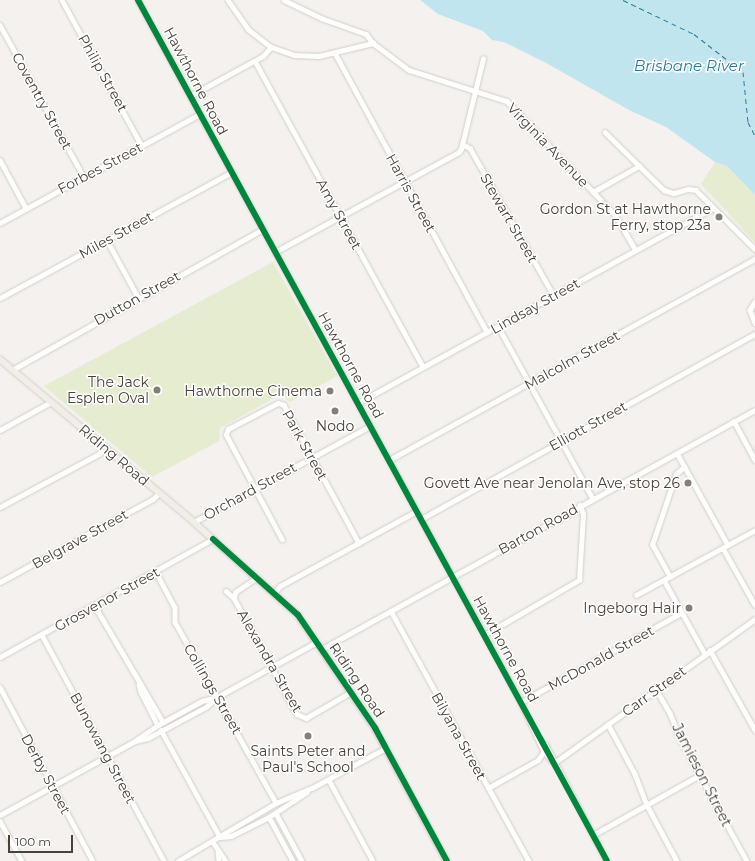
<!DOCTYPE html>
<style>
body{margin:0}
#map{position:relative;width:755px;height:861px;overflow:hidden;background:#f4f1ee;font-family:Montserrat,sans-serif}
div>[style]{position:absolute}
[style*='--x']{left:calc(var(--x)*1px);top:calc(var(--y)*1px);width:calc(var(--w)*1px);rotate:calc(var(--a)*1deg)}
.green>*{inset:0;background:#e6eccf}
.water>*{inset:0;background:#c0e5ef}
.ferry>*{height:1px;margin-top:-0.5px;transform-origin:0;background:repeating-linear-gradient(90deg,#2c7b95 0 5px,transparent 0 9px)}
.roads{filter:drop-shadow(0 0 1px #d2cecb) drop-shadow(0 0 1px #d2cecb)}
.minor>*{height:4.5px;margin:-2.25px;padding:0 2.25px;transform-origin:2.25px;border-radius:2.25px;background:#fdfdfc}
.major>*{height:5.5px;margin:-2.75px;padding:0 2.75px;transform-origin:2.75px;border-radius:2.75px;background:#f2ede6}
.cycleway>*{height:6px;margin:-3px;padding:0 3px;transform-origin:3px;border-radius:3px;background:#00873e}
.dots>*{width:11px;height:11px;translate:-50% -50%;box-sizing:border-box;border:2px solid #fff;border-radius:50%}
span{translate:-50% -50%;white-space:nowrap;text-align:center;line-height:1.15;-webkit-text-stroke:3px #fff;paint-order:stroke}
.street-label{font-size:14px;color:#4a4139}
.poi-label{font-size:14px;color:#4a4139}
.right{translate:-100% -50%;text-align:right}
.water-label{font-size:15px;color:#2c7b95;font-style:italic}
.scale{position:absolute;left:8px;top:835px;width:65px;height:18px;box-sizing:border-box;border:2px solid #4a4139;border-top:0;padding-left:5px;font-size:12px;line-height:14px;white-space:nowrap;color:#4a4139;-webkit-text-stroke:3px #fff;paint-order:stroke}
</style>
<div id="map">
<div class="green">
<i style="clip-path:polygon(715px 162px,727px 166px,755px 195px,755px 242px,701px 184px)"></i>
<i style="clip-path:polygon(273px 262px,337px 376px,290px 402px,284px 396px,278px 396px,220px 428px,219px 441px,152px 477px,44px 386px)"></i>
</div>
<div class="water">
<i style="clip-path:polygon(420px 0,755px 0,755px 195px,727px 166px,715px 162px,666px 127px,629px 110px,548px 64px,504px 42px,492px 40px,483px 31px,438px 14px)"></i>
</div>
<div class="ferry">
<i style="--x:623;--y:0;--w:79;--a:25.6"></i>
<i style="--x:694;--y:34;--w:62;--a:37.8"></i>
<i style="--x:743;--y:72;--w:50;--a:84.3"></i>
<i style="--x:748;--y:122;--w:16;--a:63"></i>
</div>
<div class="roads">
<div class="minor">
<i style="--x:62;--y:0;--w:166;--a:61.3"></i>
<i style="--x:138;--y:0;--w:800;--a:61.38"></i>
<i style="--x:521;--y:702;--w:54;--a:64.9"></i>
<i style="--x:544;--y:751;--w:16;--a:50"></i>
<i style="--x:228;--y:0;--w:35;--a:55"></i>
<i style="--x:248;--y:29;--w:29;--a:38"></i>
<i style="--x:271;--y:47;--w:24;--a:19"></i>
<i style="--x:294;--y:55;--w:25;--a:2"></i>
<i style="--x:319;--y:56;--w:56;--a:-13.5"></i>
<i style="--x:373;--y:43;--w:45;--a:36.9"></i>
<i style="--x:409;--y:70;--w:103;--a:17.6"></i>
<i style="--x:507;--y:101;--w:158;--a:46.5"></i>
<i style="--x:616;--y:216;--w:39;--a:60"></i>
<i style="--x:284;--y:0;--w:41;--a:25.9"></i>
<i style="--x:321;--y:18;--w:48;--a:19.6"></i>
<i style="--x:366;--y:34;--w:11;--a:52"></i>
<i style="--x:0;--y:25;--w:174;--a:61.1"></i>
<i style="--x:335;--y:53;--w:318;--a:61.4"></i>
<i style="--x:255;--y:61;--w:349;--a:61.2"></i>
<i style="--x:190;--y:96;--w:83;--a:-28.7"></i>
<i style="--x:263;--y:56;--w:12;--a:-48"></i>
<i style="--x:605;--y:132;--w:83;--a:44.5"></i>
<i style="--x:664;--y:190;--w:10;--a:17"></i>
<i style="--x:674;--y:193;--w:15;--a:-16"></i>
<i style="--x:688;--y:189;--w:8;--a:7"></i>
<i style="--x:696;--y:190;--w:83;--a:45"></i>
<i style="--x:462;--y:144;--w:9;--a:27"></i>
<i style="--x:470;--y:148;--w:170;--a:60.4"></i>
<i style="--x:0;--y:160;--w:55;--a:61.6"></i>
<i style="--x:593;--y:192;--w:53;--a:-29.5"></i>
<i style="--x:0;--y:223;--w:228;--a:-28.6"></i>
<i style="--x:107;--y:240;--w:65;--a:61.5"></i>
<i style="--x:275;--y:252;--w:209;--a:-28.5"></i>
<i style="--x:459;--y:152;--w:4;--a:-56"></i>
<i style="--x:461;--y:149;--w:93;--a:-76.3"></i>
<i style="--x:0;--y:298;--w:264;--a:-28.5"></i>
<i style="--x:755;--y:302;--w:9;--a:122"></i>
<i style="--x:750;--y:310;--w:14;--a:69"></i>
<i style="--x:498;--y:326;--w:197;--a:61.2"></i>
<i style="--x:12;--y:370;--w:288;--a:-29.3"></i>
<i style="--x:358;--y:403;--w:404;--a:-28.8"></i>
<i style="--x:734;--y:421;--w:44;--a:61.7"></i>
<i style="--x:0;--y:430;--w:58;--a:-28.8"></i>
<i style="--x:677;--y:453;--w:105;--a:61"></i>
<i style="--x:389;--y:460;--w:418;--a:-28.8"></i>
<i style="--x:0;--y:507;--w:112;--a:-28.2"></i>
<i style="--x:99;--y:454;--w:9;--a:-49"></i>
<i style="--x:421;--y:519;--w:382;--a:-29"></i>
<i style="--x:194;--y:522;--w:200;--a:-28.6"></i>
<i style="--x:282;--y:540;--w:119;--a:-118.1"></i>
<i style="--x:226;--y:435;--w:6;--a:-72"></i>
<i style="--x:228;--y:429;--w:56;--a:-27.5"></i>
<i style="--x:278;--y:403;--w:6;--a:18"></i>
<i style="--x:284;--y:405;--w:157;--a:61.5"></i>
<i style="--x:723;--y:548;--w:65;--a:60.7"></i>
<i style="--x:156;--y:572;--w:40;--a:62"></i>
<i style="--x:175;--y:607;--w:15;--a:90"></i>
<i style="--x:175;--y:622;--w:207;--a:60.8"></i>
<i style="--x:670;--y:577;--w:37;--a:-119"></i>
<i style="--x:652;--y:545;--w:75;--a:-71.3"></i>
<i style="--x:676;--y:474;--w:11;--a:-41"></i>
<i style="--x:257;--y:578;--w:25;--a:146"></i>
<i style="--x:236;--y:592;--w:6;--a:108"></i>
<i style="--x:234;--y:598;--w:132;--a:61.5"></i>
<i style="--x:297;--y:714;--w:10;--a:24"></i>
<i style="--x:306;--y:718;--w:52;--a:-30"></i>
<i style="--x:664;--y:580;--w:85;--a:61"></i>
<i style="--x:0;--y:582;--w:174;--a:-28.5"></i>
<i style="--x:153;--y:499;--w:8;--a:-45"></i>
<i style="--x:226;--y:591;--w:11;--a:41"></i>
<i style="--x:274;--y:593;--w:9;--a:-49"></i>
<i style="--x:280;--y:586;--w:156;--a:-28.7"></i>
<i style="--x:636;--y:595;--w:136;--a:-28.6"></i>
<i style="--x:95;--y:606;--w:134;--a:59.6"></i>
<i style="--x:391;--y:611;--w:286;--a:61.1"></i>
<i style="--x:42;--y:635;--w:257;--a:61.6"></i>
<i style="--x:484;--y:635;--w:110;--a:-30.1"></i>
<i style="--x:579;--y:580;--w:66;--a:-86.5"></i>
<i style="--x:583;--y:514;--w:9;--a:-111"></i>
<i style="--x:322;--y:649;--w:495;--a:-28.9"></i>
<i style="--x:710;--y:650;--w:92;--a:60.6"></i>
<i style="--x:0;--y:657;--w:244;--a:-29"></i>
<i style="--x:139;--y:684;--w:8;--a:76"></i>
<i style="--x:141;--y:692;--w:37;--a:63"></i>
<i style="--x:0;--y:687;--w:197;--a:61.9"></i>
<i style="--x:656;--y:689;--w:28;--a:60"></i>
<i style="--x:670;--y:713;--w:31;--a:68"></i>
<i style="--x:682;--y:742;--w:136;--a:61.4"></i>
<i style="--x:521;--y:702;--w:183;--a:-29.1"></i>
<i style="--x:608;--y:724;--w:57;--a:61.6"></i>
<i style="--x:635;--y:774;--w:33;--a:69"></i>
<i style="--x:647;--y:805;--w:64;--a:61.8"></i>
<i style="--x:161;--y:730;--w:122;--a:61.1"></i>
<i style="--x:136;--y:740;--w:27;--a:-34"></i>
<i style="--x:158;--y:725;--w:50;--a:-28.6"></i>
<i style="--x:202;--y:701;--w:16;--a:-15"></i>
<i style="--x:217;--y:697;--w:114;--a:-28.8"></i>
<i style="--x:542;--y:742;--w:5;--a:37"></i>
<i style="--x:546;--y:745;--w:131;--a:62.3"></i>
<i style="--x:554;--y:763;--w:247;--a:-35.6"></i>
<i style="--x:329;--y:780;--w:92;--a:61.5"></i>
<i style="--x:488;--y:788;--w:57;--a:-29.2"></i>
<i style="--x:538;--y:760;--w:11;--a:-56"></i>
<i style="--x:276;--y:813;--w:55;--a:61.6"></i>
<i style="--x:0;--y:815;--w:154;--a:-28.7"></i>
<i style="--x:135;--y:741;--w:13;--a:-13"></i>
<i style="--x:148;--y:738;--w:66;--a:-28.1"></i>
<i style="--x:206;--y:707;--w:15;--a:-42"></i>
<i style="--x:269;--y:817;--w:50;--a:61.4"></i>
<i style="--x:0;--y:821;--w:46;--a:61.2"></i>
<i style="--x:593;--y:835;--w:123;--a:-29.3"></i>
<i style="--x:221;--y:837;--w:10;--a:-6"></i>
<i style="--x:231;--y:836;--w:42;--a:-26.6"></i>
<i style="--x:269;--y:817;--w:45;--a:-33.3"></i>
<i style="--x:213;--y:842;--w:23;--a:56"></i>
<i style="--x:218;--y:851;--w:10;--a:84"></i>
<i style="--x:178;--y:861;--w:114;--a:-30.6"></i>
<i style="--x:276;--y:803;--w:39;--a:-23"></i>
<i style="--x:312;--y:788;--w:84;--a:-28.4"></i>
</div>
<div class="major">
<i style="--x:0;--y:359;--w:253;--a:40"></i>
<i style="--x:194;--y:522;--w:140;--a:41.8"></i>
<i style="--x:298;--y:615;--w:137;--a:55.7"></i>
<i style="--x:375;--y:728;--w:151;--a:61.6"></i>
</div>
</div>
<div class="cycleway">
<i style="--x:138;--y:0;--w:980;--a:61.42"></i>
<i style="--x:213;--y:539;--w:114;--a:41.8"></i>
<i style="--x:298;--y:615;--w:137;--a:55.7"></i>
<i style="--x:375;--y:728;--w:151;--a:61.6"></i>
</div>
<div class="dots">
<i style="left:719px;top:217px;background:#867f78"></i>
<i style="left:157px;top:390px;background:#867f78"></i>
<i style="left:330px;top:391px;background:#867f78"></i>
<i style="left:335px;top:411px;background:#867f78"></i>
<i style="left:688px;top:483px;background:#867f78"></i>
<i style="left:689px;top:608px;background:#867f78"></i>
<i style="left:308px;top:736px;background:#867f78"></i>
</div>
<div class="street-label">
<span style="left:103px;top:73px;rotate:61deg">Philip Street</span>
<span style="left:196px;top:81px;rotate:62deg">Hawthorne Road</span>
<span style="left:42px;top:101px;rotate:61deg">Coventry Street</span>
<span style="left:548px;top:145px;rotate:46deg">Virginia Avenue</span>
<span style="left:100px;top:168px;rotate:-28deg">Forbes Street</span>
<span style="left:411px;top:193px;rotate:61deg">Harris Street</span>
<span style="left:339px;top:214px;rotate:61deg">Amy Street</span>
<span style="left:509px;top:218px;rotate:60deg">Stewart Street</span>
<span style="left:116px;top:235px;rotate:-29deg">Miles Street</span>
<span style="left:137px;top:298px;rotate:-29deg">Dutton Street</span>
<span style="left:535px;top:306px;rotate:-29deg">Lindsay Street</span>
<span style="left:572px;top:360px;rotate:-29deg">Malcolm Street</span>
<span style="left:351px;top:365px;rotate:61deg">Hawthorne Road</span>
<span style="left:588px;top:426px;rotate:-29deg">Elliott Street</span>
<span style="left:305px;top:445px;rotate:61deg">Park Street</span>
<span style="left:114px;top:455px;rotate:40deg">Riding Road</span>
<span style="left:250px;top:491px;rotate:-29deg">Orchard Street</span>
<span style="left:538px;top:529px;rotate:-29deg">Barton Road</span>
<span style="left:80px;top:539px;rotate:-29deg">Belgrave Street</span>
<span style="left:107px;top:599px;rotate:-29deg">Grosvenor Street</span>
<span style="left:506px;top:649px;rotate:61deg">Hawthorne Road</span>
<span style="left:601px;top:658px;rotate:-29deg">McDonald Street</span>
<span style="left:270px;top:661px;rotate:60deg">Alexandra Street</span>
<span style="left:357px;top:680px;rotate:56deg">Riding Road</span>
<span style="left:213px;top:689px;rotate:60deg">Collings Street</span>
<span style="left:654px;top:691px;rotate:-36deg">Carr Street</span>
<span style="left:459px;top:736px;rotate:61deg">Bilyana Street</span>
<span style="left:103px;top:748px;rotate:62deg">Bunowang Street</span>
<span style="left:46px;top:774px;rotate:62deg">Derby Street</span>
<span style="left:702px;top:775px;rotate:63deg">Jamieson Street</span>
</div>
<div class="poi-label">
<span class="right" style="left:711px;top:217px">Gordon St at Hawthorne<br>Ferry, stop 23a</span>
<span class="right" style="left:149px;top:390px">The Jack<br>Esplen Oval</span>
<span class="right" style="left:322px;top:391px">Hawthorne Cinema</span>
<span style="left:335px;top:426px">Nodo</span>
<span class="right" style="left:680px;top:483px">Govett Ave near Jenolan Ave, stop 26</span>
<span class="right" style="left:681px;top:608px">Ingeborg Hair</span>
<span style="left:308px;top:759px">Saints Peter and<br>Paul's School</span>
</div>
<div class="water-label">
<span style="left:689px;top:66px">Brisbane River</span>
</div>
<div class="scale">100 m</div>
</div>
